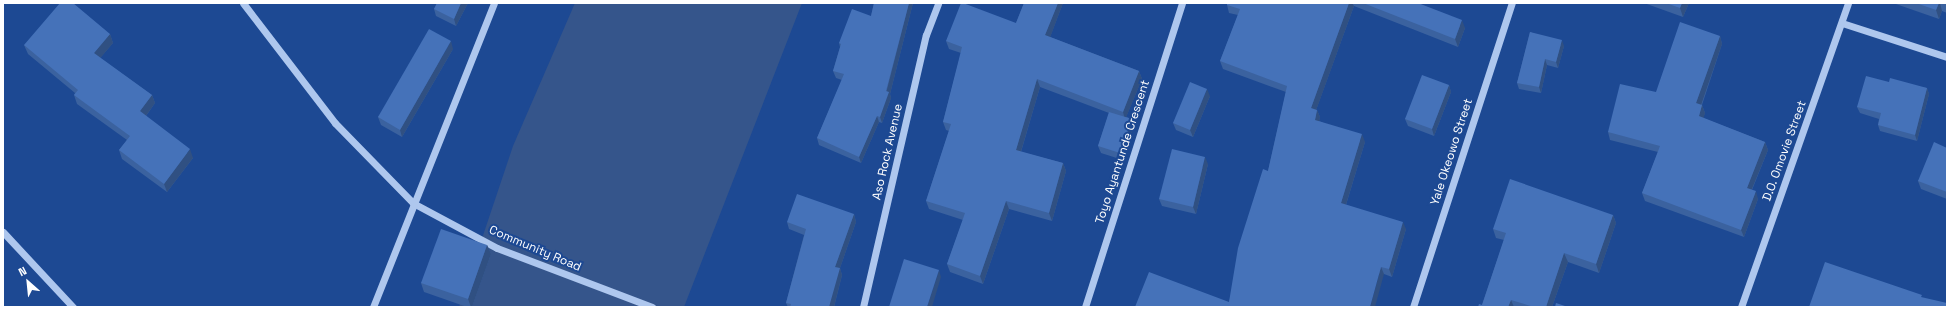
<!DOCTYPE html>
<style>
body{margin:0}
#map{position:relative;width:1950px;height:310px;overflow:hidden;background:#1d4993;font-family:"Space Grotesk",sans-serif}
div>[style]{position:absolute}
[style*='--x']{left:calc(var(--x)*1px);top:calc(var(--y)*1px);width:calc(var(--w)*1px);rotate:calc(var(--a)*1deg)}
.water>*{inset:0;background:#35558b}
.minor>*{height:7px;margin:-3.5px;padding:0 3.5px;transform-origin:3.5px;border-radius:3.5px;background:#aec7ee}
.wall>*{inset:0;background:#3b629f}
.shaded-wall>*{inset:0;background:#305082}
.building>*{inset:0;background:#4572b9}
span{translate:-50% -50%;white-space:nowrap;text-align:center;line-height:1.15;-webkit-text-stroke:4px #1d4993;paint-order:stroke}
.street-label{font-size:12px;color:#fff}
.frame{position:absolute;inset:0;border:4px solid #fff;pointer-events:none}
.north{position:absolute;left:8px;top:262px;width:40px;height:40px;-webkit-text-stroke:3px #1d4993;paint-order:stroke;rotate:333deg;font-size:11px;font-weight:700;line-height:16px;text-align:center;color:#fff}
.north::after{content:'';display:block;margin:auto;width:14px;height:18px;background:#fff;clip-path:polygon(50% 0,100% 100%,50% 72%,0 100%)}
</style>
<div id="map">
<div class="water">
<i style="clip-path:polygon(575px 3px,802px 3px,684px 307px,459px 307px,513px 146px)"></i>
</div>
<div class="minor">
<i style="--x:243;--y:3;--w:151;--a:52.5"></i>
<i style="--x:335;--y:123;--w:112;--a:45.7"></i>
<i style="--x:413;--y:203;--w:95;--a:28.2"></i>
<i style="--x:497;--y:248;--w:166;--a:20.8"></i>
<i style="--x:1842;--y:23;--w:110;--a:17.9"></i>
<i style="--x:3;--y:232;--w:103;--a:47"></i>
<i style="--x:373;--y:307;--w:327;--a:-68.3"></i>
<i style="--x:863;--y:307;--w:279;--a:-77"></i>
<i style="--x:926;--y:35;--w:34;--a:-69"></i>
<i style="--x:1085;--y:307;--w:319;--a:-72.3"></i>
<i style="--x:1413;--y:307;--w:320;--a:-72"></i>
<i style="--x:1741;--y:307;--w:322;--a:-70.6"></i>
</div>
<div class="wall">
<i style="clip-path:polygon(437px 3px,468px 3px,456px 26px,436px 16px,434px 9px)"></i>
<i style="clip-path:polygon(874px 3px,913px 3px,890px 94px,891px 98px,882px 123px,879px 122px,861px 163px,819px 145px,817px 138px,842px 80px,836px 78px,833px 71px,840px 47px,839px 43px,871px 16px)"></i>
<i style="clip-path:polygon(1024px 3px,1063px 3px,1050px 37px,1139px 71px,1142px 79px,1126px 117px,1132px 119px,1134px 126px,1123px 160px,1101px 153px,1098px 146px,1109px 113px,1040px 87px,1021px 152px,1063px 163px,1066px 171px,1052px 221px,1009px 209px,983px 284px,950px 272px,947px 264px,963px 220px,929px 209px,926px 201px,949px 131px,946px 130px,943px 122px,961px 53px,949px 49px,946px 41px,1016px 23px)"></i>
<i style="clip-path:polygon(1227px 3px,1418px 3px,1465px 28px,1458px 47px,1354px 6px,1316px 110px,1317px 110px,1320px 117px,1319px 121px,1365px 142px,1346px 205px,1406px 229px,1392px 277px,1384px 274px,1229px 302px,1268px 171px,1286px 92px,1223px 69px,1220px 61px,1238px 15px,1229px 13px,1227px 5px)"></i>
<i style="clip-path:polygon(1644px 3px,1689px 3px,1683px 17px)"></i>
<i style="clip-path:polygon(1893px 3px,1947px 3px,1947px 13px,1942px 11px,1939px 19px)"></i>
<i style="clip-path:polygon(1530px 32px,1564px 46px,1558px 68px,1547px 65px,1541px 93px,1519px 89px,1517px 83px)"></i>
<i style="clip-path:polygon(110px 34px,113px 43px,100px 58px,152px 95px,155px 103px,146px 116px,193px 158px,167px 192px,122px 159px,119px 150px,127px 140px,77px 104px,74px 95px,75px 93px,28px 54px,24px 45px)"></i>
<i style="clip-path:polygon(1720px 36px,1722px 44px,1702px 105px,1705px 113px,1703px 118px,1765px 142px,1768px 150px,1752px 190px,1758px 199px,1744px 237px,1645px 201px,1642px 193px,1658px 152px,1610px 140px,1608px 132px,1656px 92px)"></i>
<i style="clip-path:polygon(453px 49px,402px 137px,381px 125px,378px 117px)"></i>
<i style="clip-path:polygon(1889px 82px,1927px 88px,1929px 94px,1917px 141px,1880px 131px,1878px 125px,1879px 119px,1860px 113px,1857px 107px)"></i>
<i style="clip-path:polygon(1449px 85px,1451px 92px,1434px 136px,1408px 126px,1405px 119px)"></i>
<i style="clip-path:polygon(1210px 96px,1193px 137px,1176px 130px,1173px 123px)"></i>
<i style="clip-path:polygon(1947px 148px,1947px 199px,1921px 189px,1918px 181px)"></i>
<i style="clip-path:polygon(1208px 164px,1196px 214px,1162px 206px,1159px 199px)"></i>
<i style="clip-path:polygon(854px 214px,856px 222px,840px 268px,842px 275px,834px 307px,788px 307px,786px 303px,804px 235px,789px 229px,787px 222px)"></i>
<i style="clip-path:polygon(1613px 215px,1616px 223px,1599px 273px,1568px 262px,1552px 307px,1478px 307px,1482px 305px,1504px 240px,1496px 238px,1493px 229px)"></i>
<i style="clip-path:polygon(487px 245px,491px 254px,472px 307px,467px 307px,424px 292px,421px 283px)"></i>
</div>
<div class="shaded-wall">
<i style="clip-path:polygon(461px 3px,468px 3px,456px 26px,454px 19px)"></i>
<i style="clip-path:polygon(909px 3px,913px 3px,890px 94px,891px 98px,882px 123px,880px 117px)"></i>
<i style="clip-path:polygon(1058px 3px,1063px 3px,1048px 43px,1045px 35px)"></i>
<i style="clip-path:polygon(1349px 3px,1352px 3px,1354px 6px,1314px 116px,1311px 108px)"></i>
<i style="clip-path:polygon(1682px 3px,1689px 3px,1683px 17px,1680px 8px)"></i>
<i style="clip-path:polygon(1939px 3px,1940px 3px,1942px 11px,1939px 19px,1936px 10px)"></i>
<i style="clip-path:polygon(1462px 20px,1465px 28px,1458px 47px,1455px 39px)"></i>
<i style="clip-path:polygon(110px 34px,113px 43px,97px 62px,94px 53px)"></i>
<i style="clip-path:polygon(1720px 36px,1722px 44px,1699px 111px,1696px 103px)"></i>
<i style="clip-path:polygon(1562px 40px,1564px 46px,1558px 68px,1556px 62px)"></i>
<i style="clip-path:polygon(451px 41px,453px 49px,402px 137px,400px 130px)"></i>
<i style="clip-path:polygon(1545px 59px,1547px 65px,1541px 93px,1539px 87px)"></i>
<i style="clip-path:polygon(1139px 71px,1142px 79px,1125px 120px,1123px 112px)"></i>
<i style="clip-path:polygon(1037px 79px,1040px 87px,1019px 158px,1016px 150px)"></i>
<i style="clip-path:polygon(1449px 85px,1451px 92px,1434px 136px,1432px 129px)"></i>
<i style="clip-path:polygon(1927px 88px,1929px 94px,1917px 141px,1915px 135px)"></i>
<i style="clip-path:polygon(1207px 89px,1210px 96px,1193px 137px,1190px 130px)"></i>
<i style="clip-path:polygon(152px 95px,155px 103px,143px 120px,140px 111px)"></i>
<i style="clip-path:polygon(1702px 105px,1705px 113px,1702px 124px,1699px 116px)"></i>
<i style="clip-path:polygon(1317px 110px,1320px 117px,1318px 128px,1315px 120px)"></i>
<i style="clip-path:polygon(877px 116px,879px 122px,861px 163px,859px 157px)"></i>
<i style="clip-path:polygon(1132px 119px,1134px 126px,1123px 160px,1120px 153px)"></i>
<i style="clip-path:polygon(1362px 134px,1365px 142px,1344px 211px,1341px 203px)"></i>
<i style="clip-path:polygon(1765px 142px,1768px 150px,1749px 196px,1747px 188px)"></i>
<i style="clip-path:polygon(190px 149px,193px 158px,167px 192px,164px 184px)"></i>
<i style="clip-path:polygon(1205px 157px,1208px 164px,1196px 214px,1193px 207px)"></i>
<i style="clip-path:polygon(1063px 163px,1066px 171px,1052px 221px,1049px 213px)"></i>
<i style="clip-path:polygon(1756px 191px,1758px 199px,1744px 237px,1741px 230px)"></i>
<i style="clip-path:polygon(1006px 201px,1009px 209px,983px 284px,980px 276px)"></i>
<i style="clip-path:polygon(854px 214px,856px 222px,840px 268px,842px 275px,834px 307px,829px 307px,835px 267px)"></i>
<i style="clip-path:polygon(1613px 215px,1616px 223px,1599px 273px,1596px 264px)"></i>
<i style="clip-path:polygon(1403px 222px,1406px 229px,1392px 277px,1389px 269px)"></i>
<i style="clip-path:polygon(487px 245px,491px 254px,472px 307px,471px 307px,468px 299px)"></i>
<i style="clip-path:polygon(1564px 253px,1568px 262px,1552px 307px,1546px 307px)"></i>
<i style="clip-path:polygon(1381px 267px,1384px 274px,1375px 307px,1370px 307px)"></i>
<i style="clip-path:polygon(939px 270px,941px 277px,932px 307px,927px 307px)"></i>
<i style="clip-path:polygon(1511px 300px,1514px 307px,1508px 307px)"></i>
</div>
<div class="building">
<i style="clip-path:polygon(60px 3px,73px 3px,110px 34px,94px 53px,152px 95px,140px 111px,190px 149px,164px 184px,119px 150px,130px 136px,74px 95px,78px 90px,24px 45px)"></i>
<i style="clip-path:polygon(437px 3px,461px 3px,454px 19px,434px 9px)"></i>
<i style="clip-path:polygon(874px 3px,909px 3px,886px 91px,889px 92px,880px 117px,877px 116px,859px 157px,817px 138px,844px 74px,833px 71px,841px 44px,839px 43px,852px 9px,871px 16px)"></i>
<i style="clip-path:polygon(961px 3px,963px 3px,1016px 23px,1024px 3px,1058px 3px,1045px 35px,1139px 71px,1123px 112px,1037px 79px,1016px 150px,1063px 163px,1049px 213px,1006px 201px,980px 276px,947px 264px,965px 213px,926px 201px,951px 124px,943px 122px,962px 47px,946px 41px)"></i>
<i style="clip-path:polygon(1227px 3px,1349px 3px,1311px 108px,1317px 110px,1315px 120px,1362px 134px,1341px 203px,1403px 222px,1389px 269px,1381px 267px,1370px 307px,1135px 307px,1149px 272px,1229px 302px,1238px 248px,1263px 169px,1268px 171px,1287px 86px,1220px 61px,1240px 9px,1227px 5px)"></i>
<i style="clip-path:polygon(1363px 3px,1418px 3px,1462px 20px,1455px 39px)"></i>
<i style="clip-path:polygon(1666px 3px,1682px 3px,1680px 8px)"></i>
<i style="clip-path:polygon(1916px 3px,1939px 3px,1936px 10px)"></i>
<i style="clip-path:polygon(1680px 22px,1720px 36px,1696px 103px,1702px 105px,1699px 116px,1765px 142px,1747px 188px,1756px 191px,1741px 230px,1642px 193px,1660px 146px,1608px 132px,1620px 84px,1656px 92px)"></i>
<i style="clip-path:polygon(429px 29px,451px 41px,400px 130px,378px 117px)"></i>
<i style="clip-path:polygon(1530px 32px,1562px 40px,1556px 62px,1545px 59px,1539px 87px,1517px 83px)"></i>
<i style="clip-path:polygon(1422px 75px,1449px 85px,1432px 129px,1405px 119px)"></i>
<i style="clip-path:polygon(1866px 76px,1889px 82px,1890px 78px,1927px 88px,1915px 135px,1878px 125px,1881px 113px,1857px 107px)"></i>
<i style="clip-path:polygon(1190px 82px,1207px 89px,1190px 130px,1173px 123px)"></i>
<i style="clip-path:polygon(1109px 112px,1132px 119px,1120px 153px,1098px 146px)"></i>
<i style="clip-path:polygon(1934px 142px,1947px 148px,1947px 192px,1918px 181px)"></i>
<i style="clip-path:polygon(1172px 149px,1205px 157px,1193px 207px,1159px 199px)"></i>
<i style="clip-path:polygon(1510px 179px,1613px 215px,1596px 264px,1564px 253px,1546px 307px,1534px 307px,1511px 300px,1508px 307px,1478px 307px,1479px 304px,1482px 305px,1506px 233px,1493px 229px)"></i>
<i style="clip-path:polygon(797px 194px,854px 214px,835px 267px,840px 268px,829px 307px,790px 307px,791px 304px,786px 303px,806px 229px,787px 222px)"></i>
<i style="clip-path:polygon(441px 229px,487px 245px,468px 299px,421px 283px)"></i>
<i style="clip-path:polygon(904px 259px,939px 270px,927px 307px,889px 307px)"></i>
<i style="clip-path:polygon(1825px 262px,1922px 295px,1921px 297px,1947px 303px,1947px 307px,1809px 307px)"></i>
<i style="clip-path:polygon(1556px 303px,1568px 307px,1555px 307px)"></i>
</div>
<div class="street-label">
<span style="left:1785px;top:151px;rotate:-70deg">D.O. Omovie Street</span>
<span style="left:888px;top:152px;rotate:-77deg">Aso Rock Avenue</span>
<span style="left:1123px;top:152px;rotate:-72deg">Toyo Ayantunde Crescent</span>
<span style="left:1452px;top:152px;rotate:-72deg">Yale Okeowo Street</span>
<span style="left:535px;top:249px;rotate:23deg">Community Road</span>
</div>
<div class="frame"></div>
<div class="north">N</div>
</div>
